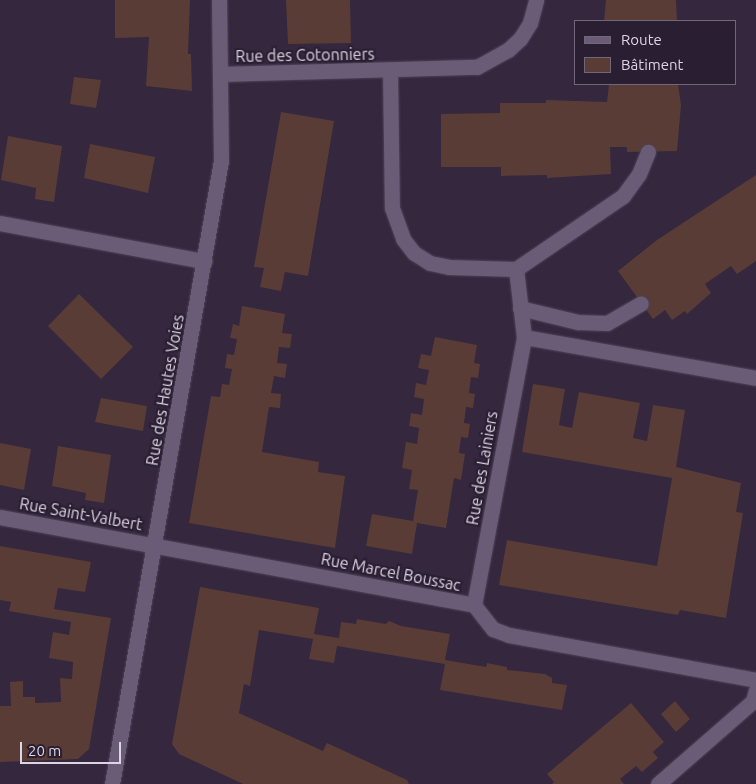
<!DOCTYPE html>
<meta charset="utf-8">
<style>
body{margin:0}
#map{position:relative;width:756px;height:784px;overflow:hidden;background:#34273e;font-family:Ubuntu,sans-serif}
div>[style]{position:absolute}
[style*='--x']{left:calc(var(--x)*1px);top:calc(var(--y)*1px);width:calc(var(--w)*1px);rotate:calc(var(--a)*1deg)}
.building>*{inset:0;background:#593c36}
.roads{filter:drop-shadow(0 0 1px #4e4356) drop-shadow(0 0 1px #4e4356)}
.minor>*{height:15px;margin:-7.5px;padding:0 7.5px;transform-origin:7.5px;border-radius:7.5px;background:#6a5c76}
span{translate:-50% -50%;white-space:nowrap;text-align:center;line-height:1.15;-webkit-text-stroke:4.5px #2a1e33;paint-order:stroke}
.street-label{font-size:16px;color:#dcd5e3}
.legend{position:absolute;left:574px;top:20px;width:162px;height:65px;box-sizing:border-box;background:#2a1e33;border:1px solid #716779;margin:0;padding:6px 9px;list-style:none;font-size:15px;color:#dcd5e3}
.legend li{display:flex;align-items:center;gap:10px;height:25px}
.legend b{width:25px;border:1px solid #716779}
.scale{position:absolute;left:20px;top:742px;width:101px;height:22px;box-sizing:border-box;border:2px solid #dcd5e3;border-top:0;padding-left:6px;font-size:15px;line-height:18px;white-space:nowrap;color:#dcd5e3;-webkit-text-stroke:4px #2a1e33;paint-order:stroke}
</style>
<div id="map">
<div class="building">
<i style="clip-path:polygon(115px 0,190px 0,188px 54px,191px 54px,192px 91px,146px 86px,149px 37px,115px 38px)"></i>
<i style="clip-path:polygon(286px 0,350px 0,351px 43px,288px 44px)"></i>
<i style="clip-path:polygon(606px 0,676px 0,677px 21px,604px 21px)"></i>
<i style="clip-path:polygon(74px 77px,101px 80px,96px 108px,70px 104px)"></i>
<i style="clip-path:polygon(609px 84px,678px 84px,681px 105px,677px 151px,627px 152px,627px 147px,610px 147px,611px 174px,547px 178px,547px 175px,501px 176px,501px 167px,441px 167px,441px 114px,500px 113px,500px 103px,546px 103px,546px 100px,607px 102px)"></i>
<i style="clip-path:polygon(281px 112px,334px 121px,308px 276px,285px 272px,281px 291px,260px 287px,264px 268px,254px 267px)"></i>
<i style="clip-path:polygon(8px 136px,62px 146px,54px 202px,35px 199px,36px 188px,1px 180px)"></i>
<i style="clip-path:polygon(90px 144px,155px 157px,148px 193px,84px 178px)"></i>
<i style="clip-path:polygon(756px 175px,756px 261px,737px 274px,731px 266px,705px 284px,711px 293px,687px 314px,685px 311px,672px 320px,665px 310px,653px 319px,618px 271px,657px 240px)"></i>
<i style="clip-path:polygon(79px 294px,133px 347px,101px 379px,48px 326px)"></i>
<i style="clip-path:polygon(242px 306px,285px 314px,282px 333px,292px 334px,290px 348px,279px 347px,277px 363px,287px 364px,285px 378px,274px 376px,271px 393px,281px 394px,280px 408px,269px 407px,262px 452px,319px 462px,318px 472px,345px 476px,335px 548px,189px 523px,211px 396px,220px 397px,222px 384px,229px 385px,232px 369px,225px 368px,227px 354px,234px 355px,237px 339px,230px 338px,233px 324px,239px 326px)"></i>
<i style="clip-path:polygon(435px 337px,477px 345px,474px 363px,480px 364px,478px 378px,471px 377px,469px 393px,475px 394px,473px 408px,466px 407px,464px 423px,470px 424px,468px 438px,461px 437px,459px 453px,465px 454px,461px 480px,454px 478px,446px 528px,417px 523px,412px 554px,366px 546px,372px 514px,413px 521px,418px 490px,409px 489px,412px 470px,402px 468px,406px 442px,417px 444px,419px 428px,409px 426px,411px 413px,422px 415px,424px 399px,414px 397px,416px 383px,426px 385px,429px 370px,418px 368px,421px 354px,431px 356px)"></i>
<i style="clip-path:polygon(533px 384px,565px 389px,559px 425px,572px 428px,579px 392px,640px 403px,633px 438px,647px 441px,653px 405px,685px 410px,676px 467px,741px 483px,736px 512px,743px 513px,726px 618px,680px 610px,678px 615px,499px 585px,507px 540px,657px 566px,672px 478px,522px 452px)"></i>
<i style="clip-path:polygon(101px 398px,147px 406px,143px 431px,95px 422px)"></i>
<i style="clip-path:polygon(0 443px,31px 449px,24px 490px,0 485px)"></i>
<i style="clip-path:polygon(58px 446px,111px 455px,104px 503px,85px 500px,86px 493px,52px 486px)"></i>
<i style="clip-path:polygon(0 546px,91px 562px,85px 592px,58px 588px,54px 609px,111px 618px,89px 749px,78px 759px,0 762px,0 706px,11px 706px,10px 682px,23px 681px,23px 697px,35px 697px,35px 703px,61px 702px,60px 678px,72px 679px,73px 662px,49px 658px,53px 632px,69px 635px,71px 622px,9px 611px,11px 602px,0 600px)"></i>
<i style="clip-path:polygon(200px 587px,319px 608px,314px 634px,339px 638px,341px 622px,356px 624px,357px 619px,386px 624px,389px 621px,401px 626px,450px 634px,445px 660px,486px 667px,487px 663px,507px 667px,507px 670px,545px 674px,552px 678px,552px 683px,567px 685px,562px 710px,440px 690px,445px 664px,337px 646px,334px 663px,309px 659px,313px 639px,259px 630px,250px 686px,244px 684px,239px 713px,323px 751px,327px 743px,407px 780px,409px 784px,243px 784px,179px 754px,172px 744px)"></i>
<i style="clip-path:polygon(675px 701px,690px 719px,676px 732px,661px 714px)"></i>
<i style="clip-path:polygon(631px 703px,664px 742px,653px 752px,658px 758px,642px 772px,636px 766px,620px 779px,624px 784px,552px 784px,554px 782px,547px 774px)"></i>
</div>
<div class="roads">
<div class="minor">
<i style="--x:390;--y:71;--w:137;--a:89.2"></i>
<i style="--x:392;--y:208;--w:33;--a:70"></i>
<i style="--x:403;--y:239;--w:18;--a:52"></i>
<i style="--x:414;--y:253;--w:19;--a:32"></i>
<i style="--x:430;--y:263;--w:19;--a:12"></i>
<i style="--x:449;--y:267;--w:67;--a:1.7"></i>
<i style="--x:220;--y:74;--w:257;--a:-1.6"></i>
<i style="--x:477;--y:67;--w:35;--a:-29"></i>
<i style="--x:508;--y:50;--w:16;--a:-43"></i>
<i style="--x:520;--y:39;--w:19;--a:-58"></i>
<i style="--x:530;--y:23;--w:24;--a:-75"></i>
<i style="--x:0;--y:223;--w:208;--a:10.6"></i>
<i style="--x:516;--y:269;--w:130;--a:-34.3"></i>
<i style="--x:623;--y:196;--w:27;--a:-54"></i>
<i style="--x:639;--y:174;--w:24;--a:-68"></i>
<i style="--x:520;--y:308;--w:60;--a:13.6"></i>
<i style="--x:578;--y:322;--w:29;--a:2"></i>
<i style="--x:607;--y:323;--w:39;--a:-30"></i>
<i style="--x:524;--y:337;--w:236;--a:10"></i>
<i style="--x:0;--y:517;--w:482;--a:10.5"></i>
<i style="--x:474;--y:605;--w:31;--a:52"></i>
<i style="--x:493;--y:629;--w:17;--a:21"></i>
<i style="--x:509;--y:635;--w:251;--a:10.3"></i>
<i style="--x:474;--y:605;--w:273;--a:-79.4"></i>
<i style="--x:524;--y:337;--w:68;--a:-96.7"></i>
<i style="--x:112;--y:784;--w:632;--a:-80.08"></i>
<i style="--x:221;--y:161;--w:161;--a:-90.7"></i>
<i style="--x:658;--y:784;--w:126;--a:-41.1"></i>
<i style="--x:753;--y:701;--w:11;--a:-75"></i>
</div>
</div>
<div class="street-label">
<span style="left:305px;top:55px;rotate:-1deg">Rue des Cotonniers</span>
<span style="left:165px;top:390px;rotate:-80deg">Rue des Hautes Voies</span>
<span style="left:482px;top:468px;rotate:-80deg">Rue des Lainiers</span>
<span style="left:81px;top:514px;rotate:10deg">Rue Saint-Valbert</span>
<span style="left:391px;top:572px;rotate:11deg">Rue Marcel Boussac</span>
</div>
<ul class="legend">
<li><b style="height:6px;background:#6a5c76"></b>Route</li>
<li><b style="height:14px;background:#593c36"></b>Bâtiment</li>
</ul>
<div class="scale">20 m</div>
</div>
